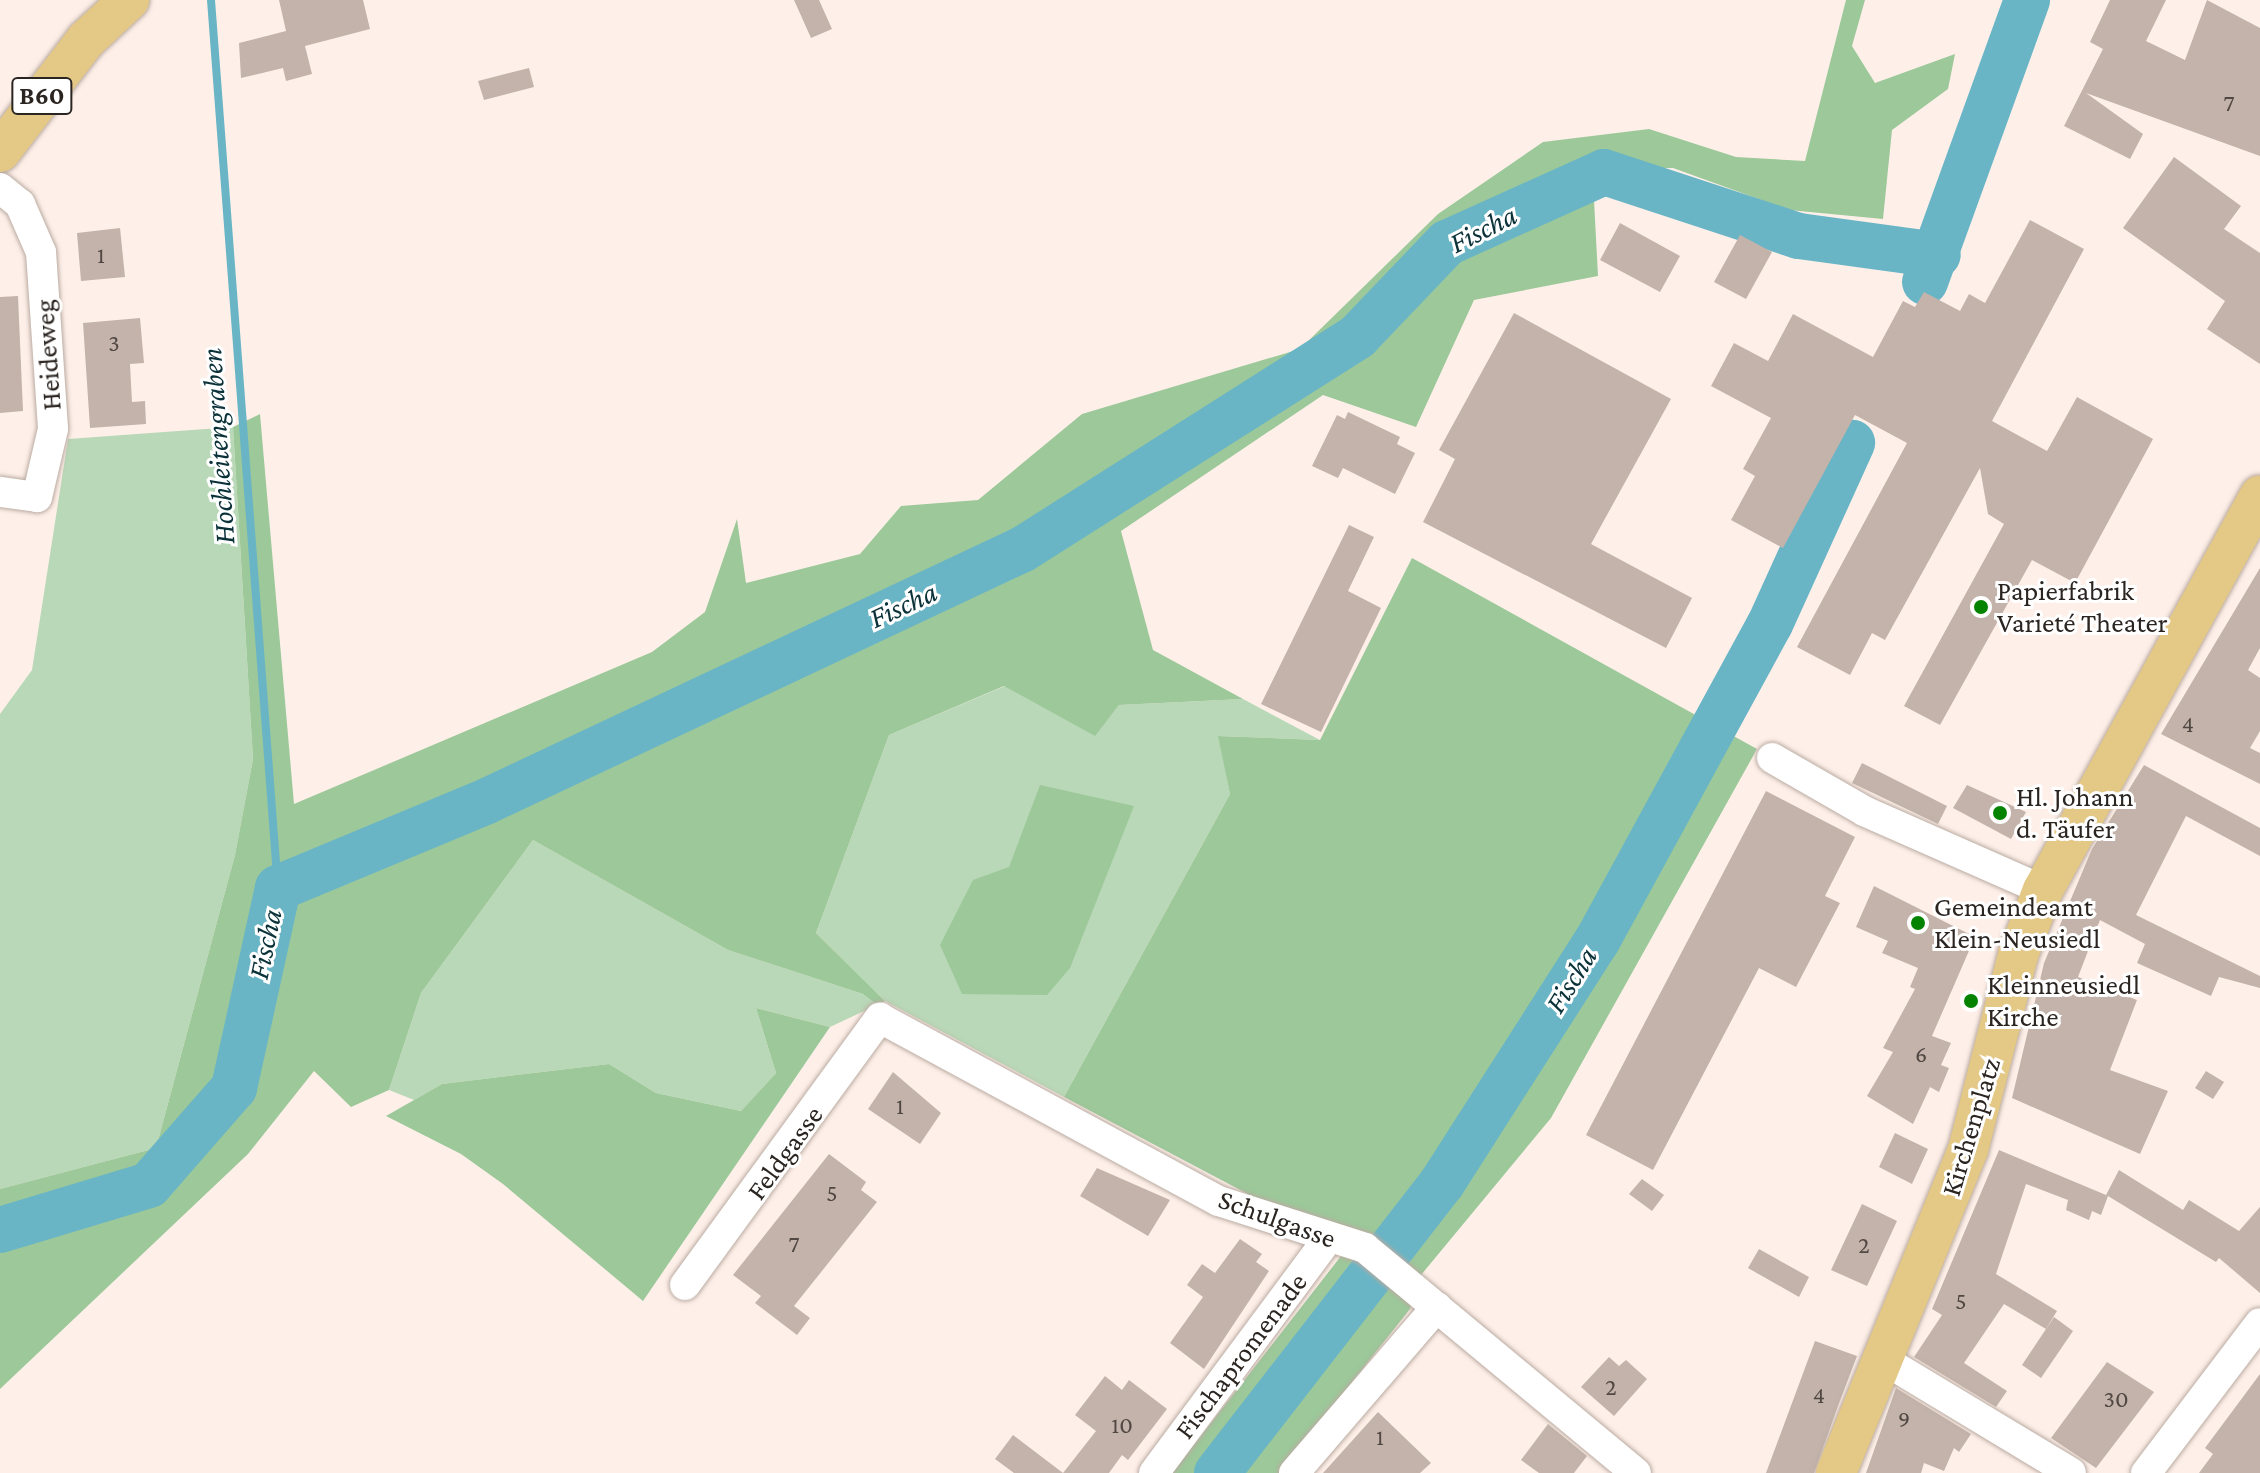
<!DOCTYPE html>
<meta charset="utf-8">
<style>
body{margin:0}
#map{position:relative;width:2260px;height:1473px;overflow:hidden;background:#fef0e9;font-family:"Crimson Pro",serif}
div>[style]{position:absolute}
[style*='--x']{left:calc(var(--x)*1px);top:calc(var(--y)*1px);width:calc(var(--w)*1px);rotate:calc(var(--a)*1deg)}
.green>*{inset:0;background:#b9d8b7}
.forest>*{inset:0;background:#9cc89a}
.stream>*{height:8px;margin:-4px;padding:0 4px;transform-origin:4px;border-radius:4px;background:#69b5c6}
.river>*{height:46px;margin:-23px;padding:0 23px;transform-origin:23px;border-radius:23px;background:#69b5c6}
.building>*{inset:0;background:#c3b3aa}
.roads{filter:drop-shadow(0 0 2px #baaba2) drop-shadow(0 0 2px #baaba2)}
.minor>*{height:30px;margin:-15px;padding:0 15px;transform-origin:15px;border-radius:15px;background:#fff}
.major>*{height:40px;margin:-20px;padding:0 20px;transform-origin:20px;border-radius:20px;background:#e4c886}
.dots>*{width:22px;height:22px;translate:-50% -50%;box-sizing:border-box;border:4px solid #fff;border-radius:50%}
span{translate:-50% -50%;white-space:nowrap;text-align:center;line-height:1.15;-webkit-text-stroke:6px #fff;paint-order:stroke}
.number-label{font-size:24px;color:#514843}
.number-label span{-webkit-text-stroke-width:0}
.shield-label span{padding:2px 6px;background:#fff;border:2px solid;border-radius:6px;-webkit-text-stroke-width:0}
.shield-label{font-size:26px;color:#2b2521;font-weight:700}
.street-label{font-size:28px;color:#2b2521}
.poi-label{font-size:28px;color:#2b2521}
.left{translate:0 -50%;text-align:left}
.water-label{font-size:30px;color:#0b3139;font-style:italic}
</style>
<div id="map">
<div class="green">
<i style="clip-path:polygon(233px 427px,253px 759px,235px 855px,156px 1148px,0 1189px,0 714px,32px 670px,68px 439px)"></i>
<i style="clip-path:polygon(1005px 686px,1095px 735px,1119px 705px,1243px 699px,1320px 740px,1219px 736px,1230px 794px,1064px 1097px,885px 1001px,816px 933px,889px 735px)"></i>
<i style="clip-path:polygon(533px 840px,728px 950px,863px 994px,877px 1005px,830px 1027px,756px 1008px,776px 1073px,741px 1111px,656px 1093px,609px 1064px,442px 1084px,414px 1100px,389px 1090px,421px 993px)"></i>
</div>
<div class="forest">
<i style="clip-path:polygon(1846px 0,1865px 0,1852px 46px,1875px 83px,1955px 54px,1948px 89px,1892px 130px,1883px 219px,1789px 210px,1673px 168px,1583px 168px,1594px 200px,1598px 276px,1474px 300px,1416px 427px,1323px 395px,1121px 531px,1153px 650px,1243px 699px,1119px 705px,1095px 736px,1004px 686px,889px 735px,816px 933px,885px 1001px,877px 1005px,863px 994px,728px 950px,533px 840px,421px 993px,389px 1090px,351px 1107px,314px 1071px,248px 1154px,0 1389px,0 1189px,156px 1148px,235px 855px,253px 759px,233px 427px,260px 414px,294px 804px,652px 652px,705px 612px,737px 519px,746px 583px,860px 554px,901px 506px,978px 500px,1082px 414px,1300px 349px,1438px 214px,1543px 142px,1649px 129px,1736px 157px,1805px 161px)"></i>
<i style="clip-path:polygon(1412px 558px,1757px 749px,1551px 1118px,1421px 1275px,1410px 1309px,1280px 1473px,1172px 1473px,1348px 1247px,1064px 1097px,1230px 794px,1218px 736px,1320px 740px)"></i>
<i style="clip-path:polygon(1040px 785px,1134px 806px,1070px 968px,1047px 995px,962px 994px,940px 945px,973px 880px,1009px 867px)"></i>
<i style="clip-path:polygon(756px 1008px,830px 1027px,643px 1301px,503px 1184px,461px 1154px,386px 1116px,442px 1084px,609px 1064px,656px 1093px,741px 1111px,776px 1073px)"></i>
</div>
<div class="stream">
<i style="--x:211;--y:0;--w:891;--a:85.69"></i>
</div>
<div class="river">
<i style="--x:1925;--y:282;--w:300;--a:-70.1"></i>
<i style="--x:0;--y:1230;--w:156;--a:-16.8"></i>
<i style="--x:149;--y:1185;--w:129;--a:-48.8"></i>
<i style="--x:234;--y:1088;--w:205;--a:-77.6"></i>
<i style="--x:278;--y:888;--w:226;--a:-22.6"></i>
<i style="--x:487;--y:801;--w:592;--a:-25.18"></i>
<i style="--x:1023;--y:549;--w:397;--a:-32.4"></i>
<i style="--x:1358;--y:336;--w:129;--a:-46.3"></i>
<i style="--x:1447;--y:243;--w:172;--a:-24.3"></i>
<i style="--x:1604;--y:172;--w:205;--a:18.2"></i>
<i style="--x:1799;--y:236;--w:140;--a:7.8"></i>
<i style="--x:1217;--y:1473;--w:367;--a:-52.2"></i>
<i style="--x:1442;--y:1183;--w:287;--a:-57.4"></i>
<i style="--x:1597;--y:941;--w:361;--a:-61.4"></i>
<i style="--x:1770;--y:624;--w:199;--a:-65.6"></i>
</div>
<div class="building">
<i style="clip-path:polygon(279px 0,363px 0,370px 29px,305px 46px,312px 74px,286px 81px,283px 68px,241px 78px,239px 43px,286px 31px)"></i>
<i style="clip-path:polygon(794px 0,819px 0,832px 29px,811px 38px)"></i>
<i style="clip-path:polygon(2110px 0,2166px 0,2146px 41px,2185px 60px,2207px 0,2260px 28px,2260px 156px,2086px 93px,2143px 134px,2130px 159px,2064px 126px,2103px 49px,2090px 42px)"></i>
<i style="clip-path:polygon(529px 68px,534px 87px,484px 100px,478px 81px)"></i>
<i style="clip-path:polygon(2174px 157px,2241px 206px,2224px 229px,2260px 253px,2260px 364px,2207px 329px,2225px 301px,2123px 228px)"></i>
<i style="clip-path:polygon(2030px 220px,2084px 249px,1992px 421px,2047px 451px,2077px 397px,2153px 439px,2075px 583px,2032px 560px,1940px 725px,1904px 706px,2004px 524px,1988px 514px,1980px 468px,1885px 640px,1872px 633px,1850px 675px,1797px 647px,1907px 443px,1855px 415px,1783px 548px,1731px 520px,1755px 476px,1743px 469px,1771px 418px,1711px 386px,1734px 343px,1768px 361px,1793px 314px,1873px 357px,1903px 301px,1915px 307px,1924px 292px,1960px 311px,1969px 294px,1985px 303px)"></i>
<i style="clip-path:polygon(1620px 223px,1680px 256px,1660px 292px,1600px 260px)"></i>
<i style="clip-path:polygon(120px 228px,125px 277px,81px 281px,77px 233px)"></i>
<i style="clip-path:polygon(1740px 235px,1772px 252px,1746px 299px,1714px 282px)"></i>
<i style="clip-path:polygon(18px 296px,23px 411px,0 413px,0 297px)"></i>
<i style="clip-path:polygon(1514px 313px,1671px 399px,1591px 544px,1692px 598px,1666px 648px,1423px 522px,1455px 459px,1439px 450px)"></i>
<i style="clip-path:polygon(140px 318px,144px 363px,130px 364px,132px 402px,145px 401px,146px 424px,90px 428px,83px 323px)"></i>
<i style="clip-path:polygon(1348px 412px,1400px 437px,1397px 444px,1415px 453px,1395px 494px,1343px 468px,1338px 478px,1312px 466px,1337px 415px,1345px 419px)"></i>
<i style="clip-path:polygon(1349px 525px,1374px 537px,1348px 591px,1381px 608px,1321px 732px,1261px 704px)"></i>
<i style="clip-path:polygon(2260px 568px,2260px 648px,2248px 670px,2260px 678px,2260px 731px,2250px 748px,2260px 753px,2260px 784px,2161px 734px)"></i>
<i style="clip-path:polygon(1862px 763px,1947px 806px,1938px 824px,1852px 783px)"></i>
<i style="clip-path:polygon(2144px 765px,2260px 828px,2260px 856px,2186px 816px,2136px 915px,2260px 976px,2260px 988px,2219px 977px,2211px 996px,2137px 963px,2145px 944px,2100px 920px,2078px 977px,2137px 1000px,2110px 1070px,2168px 1091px,2140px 1154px,2012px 1098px,2044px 963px,2092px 849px)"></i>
<i style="clip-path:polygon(1967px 785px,2026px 812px,2011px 839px,1953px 808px)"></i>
<i style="clip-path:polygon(1766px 791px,1855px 837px,1825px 896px,1840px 903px,1796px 987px,1759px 968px,1653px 1170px,1586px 1135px)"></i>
<i style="clip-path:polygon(1874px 886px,1975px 937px,1932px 1036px,1951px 1043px,1941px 1065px,1949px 1068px,1939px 1092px,1930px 1087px,1913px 1124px,1867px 1096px,1893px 1052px,1883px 1048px,1915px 989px,1910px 987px,1918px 968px,1882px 953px,1888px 941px,1856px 927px)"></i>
<i style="clip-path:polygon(2206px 1071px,2224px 1082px,2213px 1099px,2195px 1088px)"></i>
<i style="clip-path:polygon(893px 1072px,941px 1113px,920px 1144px,868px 1109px)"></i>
<i style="clip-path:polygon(1895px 1133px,1928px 1149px,1912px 1184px,1879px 1167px)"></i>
<i style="clip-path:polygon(1999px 1150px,2106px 1195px,2119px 1170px,2183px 1210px,2189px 1200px,2239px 1231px,2260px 1207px,2260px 1293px,2219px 1258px,2216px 1262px,2108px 1196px,2101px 1215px,2092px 1211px,2089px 1220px,2066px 1210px,2068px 1200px,2026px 1184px,1996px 1274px,2057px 1311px,2046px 1329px,2004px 1304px,1964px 1363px,2007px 1391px,1996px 1407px,1914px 1357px,1942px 1315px,1932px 1309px)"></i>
<i style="clip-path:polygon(829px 1154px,866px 1182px,861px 1190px,877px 1202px,794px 1306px,810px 1318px,797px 1335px,755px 1303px,761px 1296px,733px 1275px)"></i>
<i style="clip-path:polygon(1097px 1168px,1170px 1200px,1148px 1236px,1080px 1196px)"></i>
<i style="clip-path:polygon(1642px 1179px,1664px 1195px,1652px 1211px,1629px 1194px)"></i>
<i style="clip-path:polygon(1862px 1204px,1897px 1221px,1867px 1286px,1831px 1270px)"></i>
<i style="clip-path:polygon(1240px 1239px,1262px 1254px,1256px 1262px,1269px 1271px,1204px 1369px,1170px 1343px,1203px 1297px,1187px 1285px,1202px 1264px,1215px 1273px)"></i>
<i style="clip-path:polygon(1759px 1249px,1809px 1277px,1799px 1297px,1748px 1268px)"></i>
<i style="clip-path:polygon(2054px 1317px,2073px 1331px,2041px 1378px,2022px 1365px)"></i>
<i style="clip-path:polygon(1815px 1341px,1857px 1356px,1838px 1406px,1814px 1473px,1766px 1473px)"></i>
<i style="clip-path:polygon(1609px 1357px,1619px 1366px,1626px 1360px,1647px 1379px,1614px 1416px,1581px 1387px)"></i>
<i style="clip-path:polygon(2107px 1362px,2154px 1392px,2096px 1468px,2051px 1438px)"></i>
<i style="clip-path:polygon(2260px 1374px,2260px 1473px,2199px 1473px,2213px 1454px,2205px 1448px)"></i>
<i style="clip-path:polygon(1105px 1376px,1122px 1390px,1129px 1380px,1167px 1409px,1128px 1460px,1122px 1455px,1109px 1473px,1014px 1473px,995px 1459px,1013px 1435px,1063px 1473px,1096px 1431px,1075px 1415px)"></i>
<i style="clip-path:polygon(1896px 1388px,1971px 1434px,1959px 1452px,1954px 1448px,1944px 1471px,1924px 1463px,1921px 1473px,1866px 1473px)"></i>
<i style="clip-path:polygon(1378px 1412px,1431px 1463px,1420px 1473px,1323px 1473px)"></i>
<i style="clip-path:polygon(1548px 1424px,1587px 1456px,1574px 1473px,1539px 1473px,1521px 1460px)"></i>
</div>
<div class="roads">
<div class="minor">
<i style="--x:0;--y:188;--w:26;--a:39"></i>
<i style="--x:20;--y:204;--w:52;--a:66.4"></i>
<i style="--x:41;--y:252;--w:177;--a:86.1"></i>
<i style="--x:53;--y:429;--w:70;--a:103.2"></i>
<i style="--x:37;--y:497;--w:37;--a:-172"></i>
<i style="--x:1772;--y:758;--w:106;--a:29.9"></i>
<i style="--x:1864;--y:811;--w:196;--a:23.8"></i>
<i style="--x:685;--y:1285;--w:331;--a:-53.9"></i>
<i style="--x:880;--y:1018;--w:385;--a:28.4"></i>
<i style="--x:1219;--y:1201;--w:153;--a:17.8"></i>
<i style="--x:1365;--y:1248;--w:352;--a:39.7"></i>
<i style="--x:1879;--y:1357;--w:224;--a:31.1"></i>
<i style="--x:1154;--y:1473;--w:292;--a:-53.4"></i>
<i style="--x:1294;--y:1473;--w:219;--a:-49.3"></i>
<i style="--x:2146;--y:1473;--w:188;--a:-52.8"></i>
</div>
<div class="major">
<i style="--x:0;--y:152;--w:141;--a:-52.5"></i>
<i style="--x:86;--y:40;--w:59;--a:-42.9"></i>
<i style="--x:1836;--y:1473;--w:349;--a:-67.8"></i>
<i style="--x:1968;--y:1150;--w:201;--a:-75.6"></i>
<i style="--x:2018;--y:955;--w:70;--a:-69"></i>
<i style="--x:2043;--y:890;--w:450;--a:-61.2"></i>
</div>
</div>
<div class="dots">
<i style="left:1981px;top:607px;background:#038300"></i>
<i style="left:2000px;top:813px;background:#038300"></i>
<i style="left:1918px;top:923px;background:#038300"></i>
<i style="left:1971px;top:1001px;background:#038300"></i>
</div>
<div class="number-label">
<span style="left:2229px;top:103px">7</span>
<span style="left:101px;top:255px">1</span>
<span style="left:114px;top:343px">3</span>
<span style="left:2188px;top:724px">4</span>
<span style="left:1921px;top:1054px">6</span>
<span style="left:900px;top:1106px">1</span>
<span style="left:832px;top:1193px">5</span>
<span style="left:794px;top:1244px">7</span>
<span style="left:1864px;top:1245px">2</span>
<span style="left:1961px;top:1301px">5</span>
<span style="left:1611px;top:1387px">2</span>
<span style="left:1819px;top:1395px">4</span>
<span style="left:2116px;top:1399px">30</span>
<span style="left:1904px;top:1419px">9</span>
<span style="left:1122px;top:1425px">10</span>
<span style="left:1380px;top:1437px">1</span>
</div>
<div class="shield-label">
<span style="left:42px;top:96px">B60</span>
</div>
<div class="street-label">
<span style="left:48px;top:355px;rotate:-94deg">Heideweg</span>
<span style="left:1971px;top:1127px;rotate:-73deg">Kirchenplatz</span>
<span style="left:785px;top:1153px;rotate:-54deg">Feldgasse</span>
<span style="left:1277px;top:1219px;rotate:20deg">Schulgasse</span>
<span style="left:1241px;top:1356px;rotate:-53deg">Fischapromenade</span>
</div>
<div class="poi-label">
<span class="left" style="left:1997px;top:607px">Papierfabrik<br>Varieté Theater</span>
<span class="left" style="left:2016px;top:813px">Hl. Johann<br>d. Täufer</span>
<span class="left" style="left:1934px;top:923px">Gemeindeamt<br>Klein-Neusiedl</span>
<span class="left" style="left:1987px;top:1001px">Kleinneusiedl<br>Kirche</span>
</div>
<div class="water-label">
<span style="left:1483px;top:229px;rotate:-27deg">Fischa</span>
<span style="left:218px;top:446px;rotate:-94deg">Hochleitengraben</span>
<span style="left:903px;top:605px;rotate:-25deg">Fischa</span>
<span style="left:265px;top:944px;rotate:-78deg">Fischa</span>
<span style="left:1571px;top:980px;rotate:-58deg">Fischa</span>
</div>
</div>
